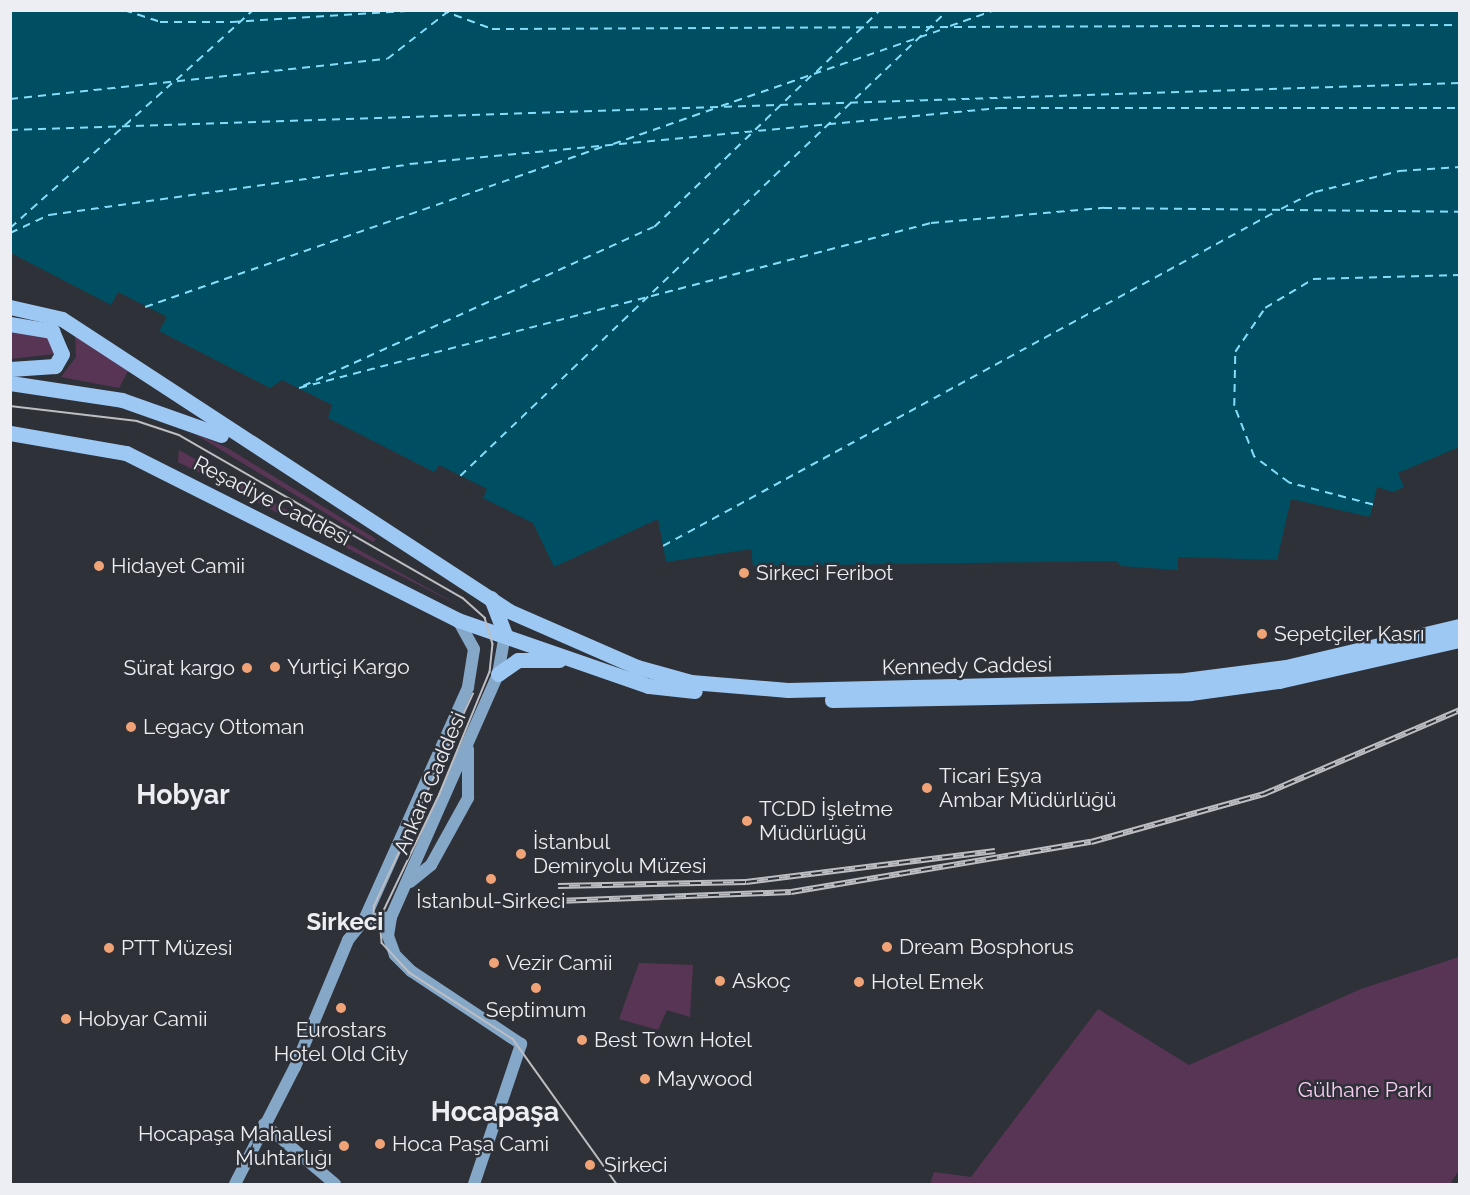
<!DOCTYPE html>
<meta charset="utf-8">
<style>
body{margin:0}
#map{position:relative;width:1470px;height:1195px;overflow:hidden;background:#2f3138;font-family:Raleway,sans-serif}
div>[style]{position:absolute}
[style*='--x']{left:calc(var(--x)*1px);top:calc(var(--y)*1px);width:calc(var(--w)*1px);rotate:calc(var(--a)*1deg)}
.green>*{inset:0;background:#583555}
.water>*{inset:0;background:#004e61}
.ferry>*{height:1.5px;margin-top:-0.75px;transform-origin:0;background:repeating-linear-gradient(90deg,#83ddfb 0 8px,transparent 0 14px)}
.secondary>*{height:12px;margin:-6px;padding:0 6px;transform-origin:6px;border-radius:6px;background:#85a7c8}
.primary>*{height:15px;margin:-7.5px;padding:0 7.5px;transform-origin:7.5px;border-radius:7.5px;background:#9cc8f3}
.tram>*{height:1.5px;margin:-0.75px;padding:0 0.75px;transform-origin:0.75px;border-radius:0.75px;background:#bdbec3}
.rail>*{height:6px;margin-top:-3px;transform-origin:0;background:repeating-linear-gradient(90deg,#2f3138 0 11px,#bdbec3 0 22px);box-sizing:border-box;border-block:2px solid #bdbec3}
.dots>*{width:16px;height:16px;translate:-50% -50%;box-sizing:border-box;border:3px solid #2f3138;border-radius:50%}
span{translate:-50% -50%;white-space:nowrap;text-align:center;line-height:1.15;-webkit-text-stroke:5px #2f3138;paint-order:stroke}
.street-label{font-size:21px;color:#edeef3}
.poi-label{font-size:21px;color:#edeef3}
.left{translate:0 -50%;text-align:left}
.right{translate:-100% -50%;text-align:right}
.park-label{font-size:21px;color:#fbcef6}
.quarter-label{font-size:24px;color:#edeef3;font-weight:700}
.district-label{font-size:27px;color:#edeef3;font-weight:700}
.frame{position:absolute;inset:0;border:12px solid #edeef3;pointer-events:none}
</style>
<div id="map">
<div class="green">
<i style="clip-path:polygon(11px 331px,50px 338px,54px 354px,11px 359px)"></i>
<i style="clip-path:polygon(75px 331px,128px 371px,119px 388px,61px 377px,76px 357px)"></i>
<i style="clip-path:polygon(193px 433px,224px 446px,376px 539px,373px 542px)"></i>
<i style="clip-path:polygon(179px 450px,460px 606px,178px 462px)"></i>
<i style="clip-path:polygon(1459px 957px,1460px 1169px,1451px 1182px,1455px 1184px,930px 1184px,934px 1172px,971px 1177px,1098px 1009px,1189px 1065px,1361px 989px)"></i>
<i style="clip-path:polygon(639px 963px,693px 965px,690px 1017px,667px 1010px,658px 1030px,619px 1019px)"></i>
</div>
<div class="water">
<i style="clip-path:polygon(10px 11px,1459px 11px,1459px 447px,1398px 473px,1404px 487px,1393px 492px,1377px 487px,1370px 517px,1291px 499px,1277px 560px,1178px 557px,1178px 570px,1121px 566px,1117px 561px,753px 566px,751px 549px,666px 562px,658px 519px,554px 567px,533px 523px,483px 498px,487px 489px,439px 465px,434px 472px,328px 418px,332px 405px,282px 380px,270px 388px,159px 331px,167px 317px,118px 292px,111px 305px,11px 253px)"></i>
</div>
<div class="ferry">
<i style="--x:124;--y:10;--w:38;--a:18"></i>
<i style="--x:160;--y:22;--w:72;--a:0"></i>
<i style="--x:232;--y:22;--w:191;--a:-3.6"></i>
<i style="--x:441;--y:10;--w:54;--a:20.4"></i>
<i style="--x:492;--y:29;--w:968;--a:-0.24"></i>
<i style="--x:950;--y:26;--w:48;--a:-19.6"></i>
<i style="--x:816;--y:72;--w:89;--a:-44.1"></i>
<i style="--x:176;--y:80;--w:104;--a:-42.3"></i>
<i style="--x:10;--y:99;--w:379;--a:-6.1"></i>
<i style="--x:387;--y:59;--w:80;--a:-37.9"></i>
<i style="--x:721;--y:106;--w:238;--a:-19.1"></i>
<i style="--x:10;--y:130;--w:1451;--a:-1.86"></i>
<i style="--x:613;--y:144;--w:106;--a:-19.3"></i>
<i style="--x:1281;--y:209;--w:38;--a:-27"></i>
<i style="--x:1315;--y:192;--w:87;--a:-14"></i>
<i style="--x:1399;--y:171;--w:61;--a:-3.8"></i>
<i style="--x:10;--y:228;--w:217;--a:-41.8"></i>
<i style="--x:10;--y:233;--w:43;--a:-24.8"></i>
<i style="--x:49;--y:215;--w:365;--a:-8"></i>
<i style="--x:410;--y:164;--w:592;--a:-5.43"></i>
<i style="--x:999;--y:108;--w:461;--a:0"></i>
<i style="--x:145;--y:307;--w:488;--a:-19.3"></i>
<i style="--x:303;--y:386;--w:385;--a:-24.4"></i>
<i style="--x:654;--y:227;--w:219;--a:-43.9"></i>
<i style="--x:299;--y:388;--w:653;--a:-14.63"></i>
<i style="--x:931;--y:223;--w:174;--a:-5"></i>
<i style="--x:1104;--y:208;--w:356;--a:0.6"></i>
<i style="--x:460;--y:476;--w:675;--a:-43.68"></i>
<i style="--x:1373;--y:505;--w:87;--a:-165.3"></i>
<i style="--x:1289;--y:483;--w:44;--a:-143.4"></i>
<i style="--x:1254;--y:457;--w:55;--a:-111.4"></i>
<i style="--x:1234;--y:406;--w:54;--a:-88.9"></i>
<i style="--x:1235;--y:352;--w:53;--a:-55.7"></i>
<i style="--x:1265;--y:308;--w:56;--a:-31.1"></i>
<i style="--x:1313;--y:279;--w:147;--a:-1.6"></i>
<i style="--x:663;--y:546;--w:699;--a:-28.62"></i>
</div>
<div class="secondary">
<i style="--x:410;--y:882;--w:27;--a:-39"></i>
<i style="--x:431;--y:865;--w:77;--a:-61.1"></i>
<i style="--x:468;--y:798;--w:49;--a:-90"></i>
<i style="--x:364;--y:920;--w:27;--a:-6"></i>
<i style="--x:264;--y:1124;--w:93;--a:40.2"></i>
<i style="--x:235;--y:1184;--w:131;--a:-62.9"></i>
<i style="--x:295;--y:1067;--w:138;--a:-67.3"></i>
<i style="--x:348;--y:940;--w:26;--a:-51"></i>
<i style="--x:364;--y:920;--w:255;--a:-65.9"></i>
<i style="--x:468;--y:687;--w:38;--a:-81"></i>
<i style="--x:474;--y:649;--w:33;--a:-119"></i>
<i style="--x:474;--y:1184;--w:148;--a:-71.4"></i>
<i style="--x:521;--y:1044;--w:132;--a:-146.4"></i>
<i style="--x:411;--y:971;--w:23;--a:-135"></i>
<i style="--x:395;--y:955;--w:20;--a:-110"></i>
<i style="--x:388;--y:936;--w:19;--a:-81"></i>
<i style="--x:391;--y:917;--w:266;--a:-66.2"></i>
<i style="--x:498;--y:674;--w:40;--a:-80"></i>
</div>
<div class="primary">
<i style="--x:10;--y:307;--w:53;--a:13"></i>
<i style="--x:62;--y:319;--w:534;--a:33.15"></i>
<i style="--x:509;--y:611;--w:140;--a:23.6"></i>
<i style="--x:637;--y:667;--w:56;--a:15.5"></i>
<i style="--x:691;--y:682;--w:97;--a:4.7"></i>
<i style="--x:788;--y:690;--w:397;--a:-1.4"></i>
<i style="--x:1185;--y:680;--w:102;--a:-7.3"></i>
<i style="--x:1286;--y:667;--w:179;--a:-13.3"></i>
<i style="--x:10;--y:324;--w:43;--a:9.5"></i>
<i style="--x:52;--y:331;--w:25;--a:67"></i>
<i style="--x:62;--y:354;--w:14;--a:120"></i>
<i style="--x:55;--y:366;--w:45;--a:176.2"></i>
<i style="--x:10;--y:383;--w:113;--a:8.6"></i>
<i style="--x:122;--y:400;--w:105;--a:19.5"></i>
<i style="--x:10;--y:433;--w:118;--a:9.8"></i>
<i style="--x:126;--y:453;--w:372;--a:26.7"></i>
<i style="--x:458;--y:620;--w:202;--a:19.1"></i>
<i style="--x:649;--y:686;--w:46;--a:6.2"></i>
<i style="--x:491;--y:598;--w:40;--a:69"></i>
<i style="--x:498;--y:674;--w:24;--a:-35"></i>
<i style="--x:518;--y:660;--w:41;--a:0"></i>
<i style="--x:832;--y:700;--w:358;--a:-1.1"></i>
<i style="--x:1190;--y:693;--w:90;--a:-7.7"></i>
<i style="--x:1279;--y:681;--w:186;--a:-12.8"></i>
</div>
<div class="tram">
<i style="--x:10;--y:406;--w:128;--a:6.7"></i>
<i style="--x:137;--y:421;--w:44;--a:18.4"></i>
<i style="--x:179;--y:435;--w:327;--a:29.9"></i>
<i style="--x:463;--y:598;--w:30;--a:42"></i>
<i style="--x:485;--y:618;--w:27;--a:73"></i>
<i style="--x:493;--y:644;--w:28;--a:96"></i>
<i style="--x:490;--y:672;--w:132;--a:112.3"></i>
<i style="--x:440;--y:794;--w:139;--a:115.6"></i>
<i style="--x:380;--y:919;--w:24;--a:85"></i>
<i style="--x:382;--y:943;--w:41;--a:47"></i>
<i style="--x:410;--y:973;--w:122;--a:32.7"></i>
<i style="--x:513;--y:1039;--w:178;--a:54.4"></i>
<i style="--x:373;--y:929;--w:23;--a:-88"></i>
<i style="--x:374;--y:906;--w:234;--a:-65"></i>
</div>
<div class="rail">
<i style="--x:558;--y:886;--w:188;--a:-1.2"></i>
<i style="--x:746;--y:882;--w:251;--a:-7.1"></i>
<i style="--x:532;--y:902;--w:259;--a:-2.2"></i>
<i style="--x:791;--y:892;--w:304;--a:-9.5"></i>
<i style="--x:1091;--y:842;--w:180;--a:-15.5"></i>
<i style="--x:1264;--y:794;--w:213;--a:-23.2"></i>
</div>
<div class="dots">
<i style="left:99px;top:566px;background:#efa376"></i>
<i style="left:744px;top:573px;background:#efa376"></i>
<i style="left:1262px;top:634px;background:#efa376"></i>
<i style="left:275px;top:667px;background:#efa376"></i>
<i style="left:247px;top:668px;background:#efa376"></i>
<i style="left:131px;top:727px;background:#efa376"></i>
<i style="left:927px;top:788px;background:#efa376"></i>
<i style="left:747px;top:821px;background:#efa376"></i>
<i style="left:521px;top:854px;background:#efa376"></i>
<i style="left:491px;top:879px;background:#efa376"></i>
<i style="left:887px;top:947px;background:#efa376"></i>
<i style="left:109px;top:948px;background:#efa376"></i>
<i style="left:494px;top:963px;background:#efa376"></i>
<i style="left:720px;top:981px;background:#efa376"></i>
<i style="left:859px;top:982px;background:#efa376"></i>
<i style="left:536px;top:988px;background:#efa376"></i>
<i style="left:341px;top:1008px;background:#efa376"></i>
<i style="left:66px;top:1019px;background:#efa376"></i>
<i style="left:582px;top:1040px;background:#efa376"></i>
<i style="left:645px;top:1079px;background:#efa376"></i>
<i style="left:380px;top:1144px;background:#efa376"></i>
<i style="left:344px;top:1146px;background:#efa376"></i>
<i style="left:590px;top:1165px;background:#efa376"></i>
</div>
<div class="street-label">
<span style="left:272px;top:501px;rotate:27deg">Reşadiye Caddesi</span>
<span style="left:967px;top:666px;rotate:-1deg">Kennedy Caddesi</span>
<span style="left:430px;top:783px;rotate:-67deg">Ankara Caddesi</span>
</div>
<div class="poi-label">
<span class="left" style="left:111px;top:566px">Hidayet Camii</span>
<span class="left" style="left:756px;top:573px">Sirkeci Feribot</span>
<span class="left" style="left:1274px;top:634px">Sepetçiler Kasrı</span>
<span class="left" style="left:287px;top:667px">Yurtiçi Kargo</span>
<span class="right" style="left:235px;top:668px">Sürat kargo</span>
<span class="left" style="left:143px;top:727px">Legacy Ottoman</span>
<span class="left" style="left:939px;top:788px">Ticari Eşya<br>Ambar Müdürlüğü</span>
<span class="left" style="left:759px;top:821px">TCDD İşletme<br>Müdürlüğü</span>
<span class="left" style="left:533px;top:854px">İstanbul<br>Demiryolu Müzesi</span>
<span style="left:491px;top:901px">İstanbul-Sirkeci</span>
<span class="left" style="left:899px;top:947px">Dream Bosphorus</span>
<span class="left" style="left:121px;top:948px">PTT Müzesi</span>
<span class="left" style="left:506px;top:963px">Vezir Camii</span>
<span class="left" style="left:732px;top:981px">Askoç</span>
<span class="left" style="left:871px;top:982px">Hotel Emek</span>
<span style="left:536px;top:1010px">Septimum</span>
<span class="left" style="left:78px;top:1019px">Hobyar Camii</span>
<span style="left:341px;top:1042px">Eurostars<br>Hotel Old City</span>
<span class="left" style="left:594px;top:1040px">Best Town Hotel</span>
<span class="left" style="left:657px;top:1079px">Maywood</span>
<span class="right" style="left:332px;top:1146px">Hocapaşa Mahallesi<br>Muhtarlığı</span>
<span class="left" style="left:392px;top:1144px">Hoca Paşa Cami</span>
<span class="left" style="left:604px;top:1165px">Sirkeci</span>
</div>
<div class="park-label">
<span style="left:1365px;top:1090px">Gülhane Parkı</span>
</div>
<div class="quarter-label">
<span style="left:345px;top:922px">Sirkeci</span>
</div>
<div class="district-label">
<span style="left:183px;top:795px">Hobyar</span>
<span style="left:495px;top:1112px">Hocapaşa</span>
</div>
<div class="frame"></div>
</div>
